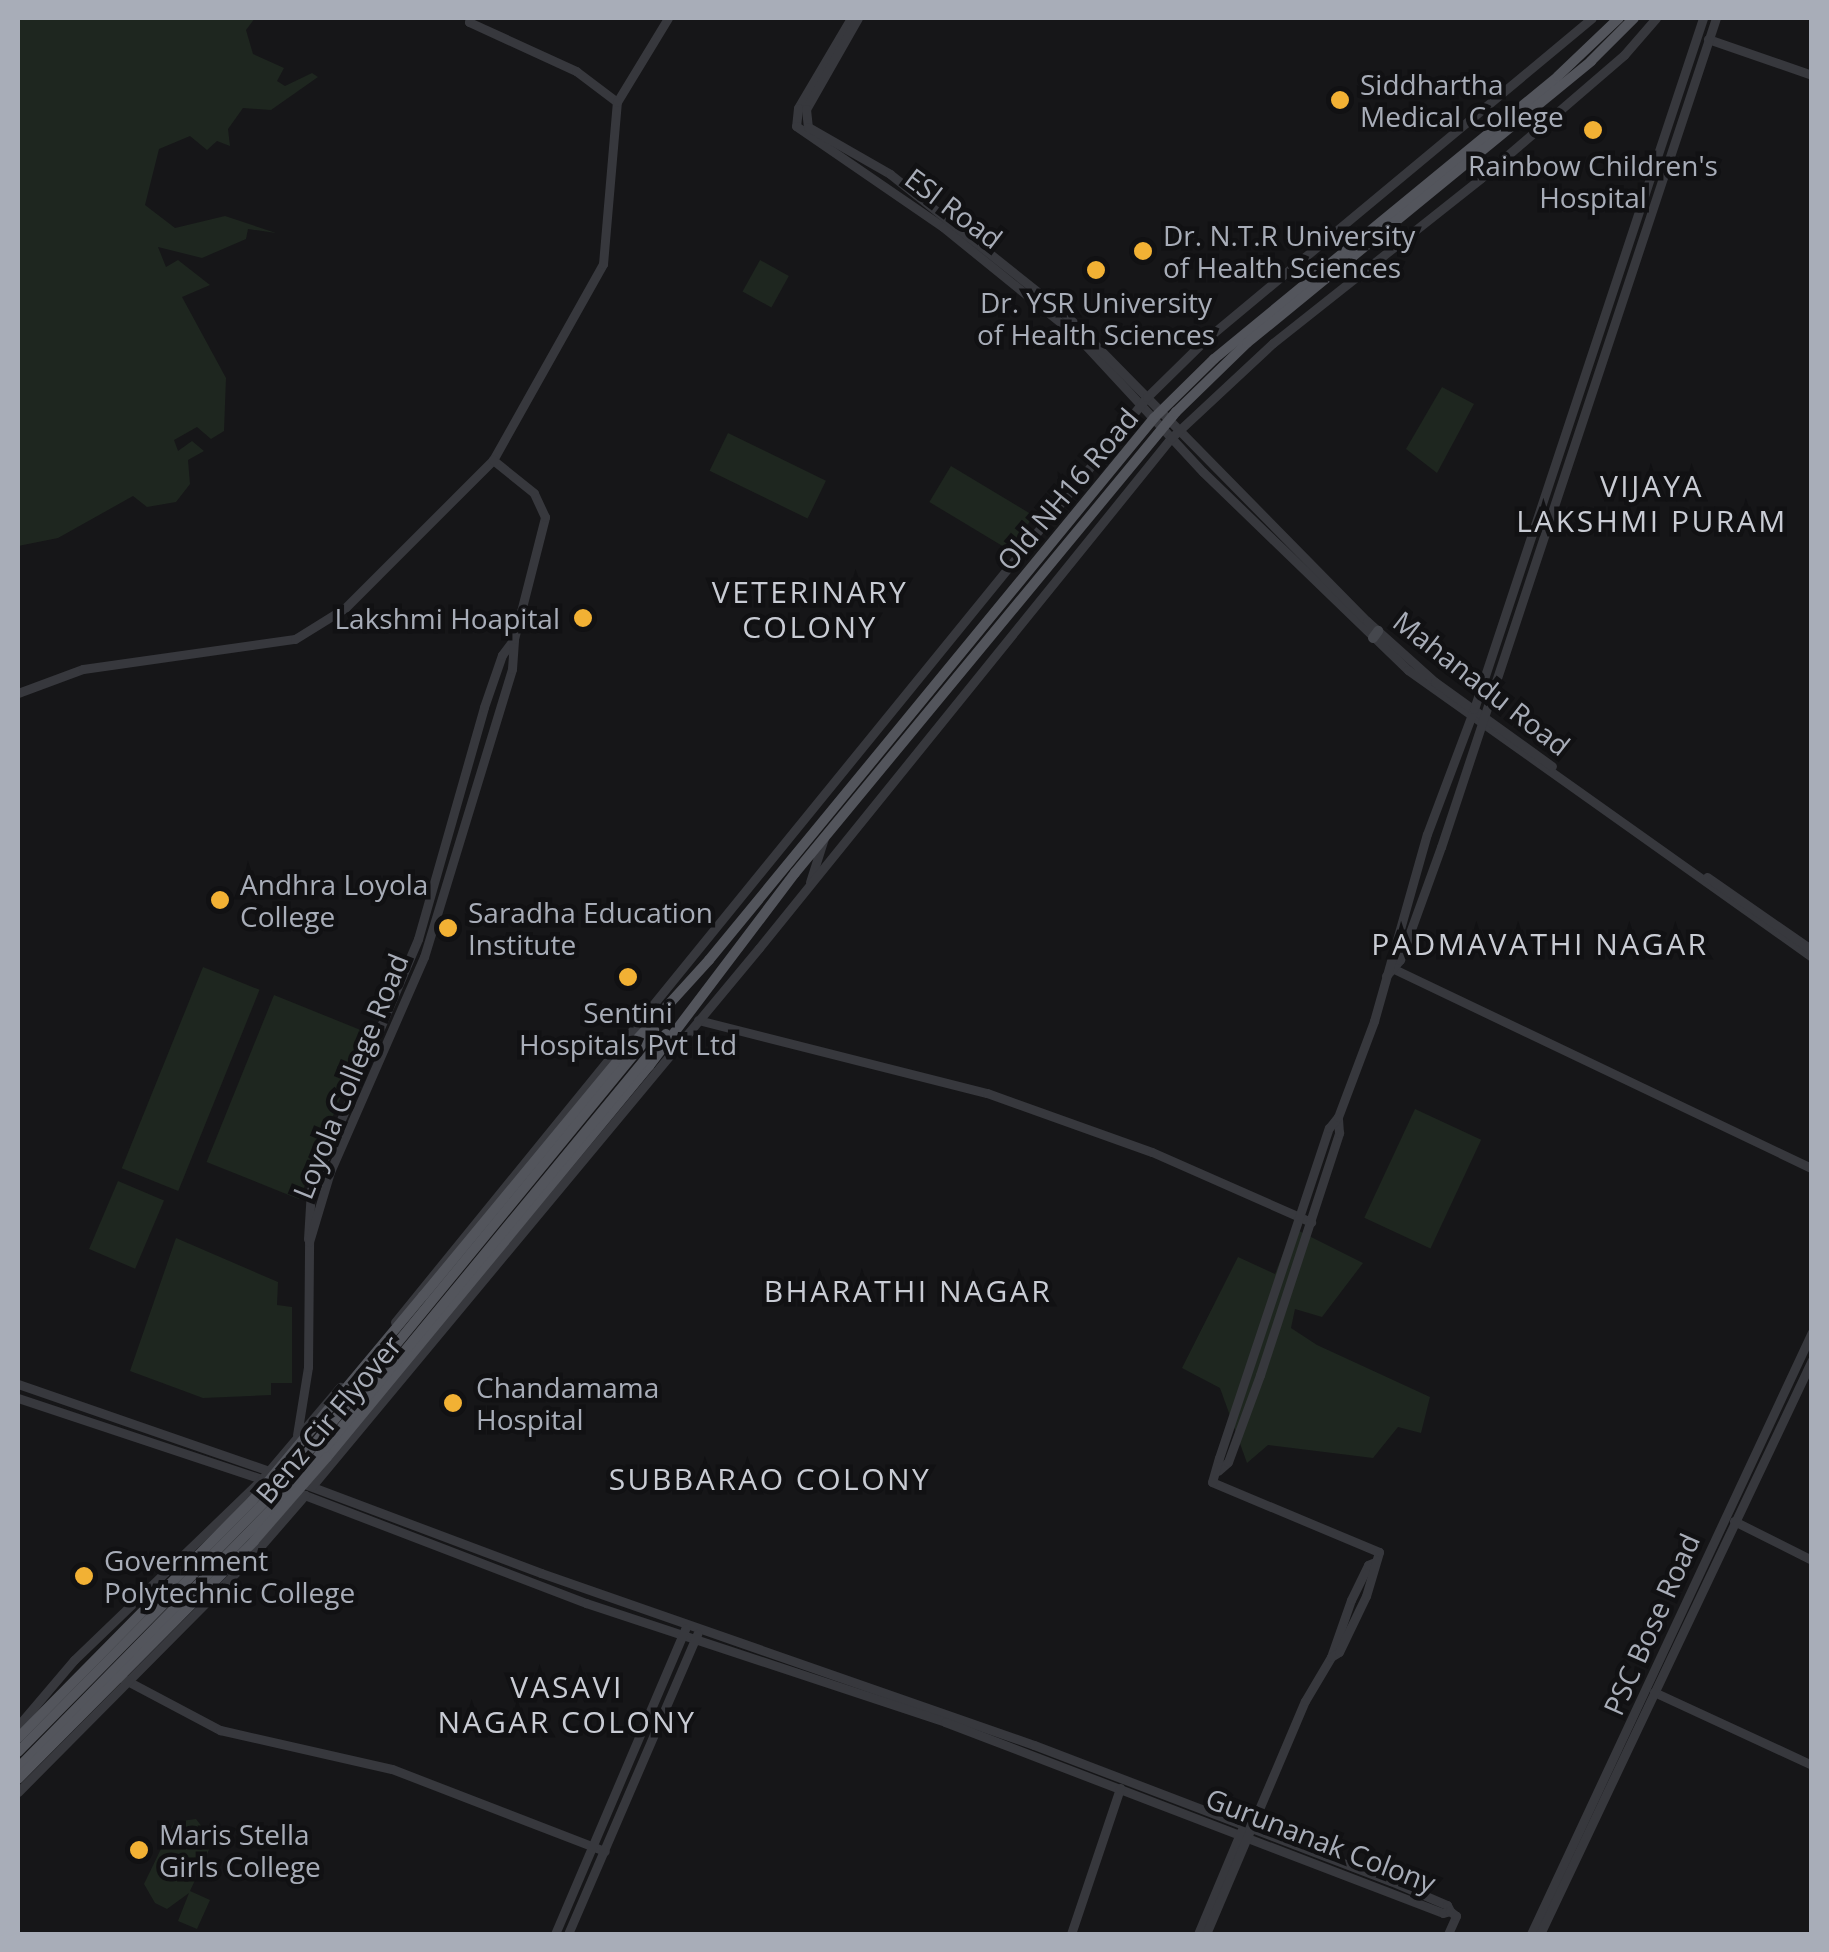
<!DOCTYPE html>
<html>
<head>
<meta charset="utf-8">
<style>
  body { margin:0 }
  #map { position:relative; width:1829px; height:1952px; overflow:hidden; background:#161618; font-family:"Open Sans",sans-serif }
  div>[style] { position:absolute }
  .green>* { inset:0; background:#1e261f; transform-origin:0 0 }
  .tertiary>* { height:9px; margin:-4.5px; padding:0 4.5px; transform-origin:4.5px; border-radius:4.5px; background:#37383d }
  .secondary>* { height:10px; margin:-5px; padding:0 5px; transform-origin:5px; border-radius:5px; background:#45474d }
  .primary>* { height:10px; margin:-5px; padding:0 5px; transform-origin:5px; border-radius:5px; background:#53555c }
  .primary-bridge>* { height:10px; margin:-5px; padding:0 5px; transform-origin:5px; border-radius:5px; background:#53555c }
  .dots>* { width:28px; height:28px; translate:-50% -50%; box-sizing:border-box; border:5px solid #111113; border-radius:50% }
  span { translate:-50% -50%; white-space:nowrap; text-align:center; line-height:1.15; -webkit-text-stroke:9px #111113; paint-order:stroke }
  .poi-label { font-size:28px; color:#a8adb8 }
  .left { translate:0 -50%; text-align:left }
  .right { translate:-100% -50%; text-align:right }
  .street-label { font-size:28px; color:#a8adb8 }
  .neighbourhood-label { font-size:30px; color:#c9ccd4; letter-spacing:2.5px }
  .frame { position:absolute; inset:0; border:20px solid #a8adb8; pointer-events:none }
</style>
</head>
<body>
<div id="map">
  <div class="green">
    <i style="clip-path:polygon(18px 18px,255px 18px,246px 30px,253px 54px,284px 68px,277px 81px,285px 86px,312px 73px,318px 77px,271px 110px,243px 108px,228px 129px,230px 146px,217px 141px,207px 150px,190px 136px,159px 149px,145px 205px,175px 228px,225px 216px,276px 233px,248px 229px,246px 239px,202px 258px,158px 247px,166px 267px,178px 260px,210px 285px,182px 297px,226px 378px,224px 431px,211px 439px,197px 427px,174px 440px,178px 451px,192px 441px,204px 451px,188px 460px,190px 484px,176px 502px,147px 507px,133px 496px,58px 538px,18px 546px)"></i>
    <i style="left:760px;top:260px;width:33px;height:36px;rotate:29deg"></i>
    <i style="clip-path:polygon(1442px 387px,1474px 404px,1437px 473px,1406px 449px)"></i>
    <i style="left:728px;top:433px;width:109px;height:42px;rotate:26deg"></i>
    <i style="left:951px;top:466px;width:96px;height:42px;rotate:31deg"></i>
    <i style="left:203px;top:967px;width:61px;height:217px;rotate:22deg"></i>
    <i style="left:274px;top:995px;width:100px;height:180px;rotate:22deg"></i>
    <i style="left:1415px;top:1109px;width:73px;height:120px;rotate:25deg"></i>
    <i style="left:118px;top:1181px;width:50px;height:74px;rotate:23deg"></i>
    <i style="clip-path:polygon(1293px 1228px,1363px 1263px,1322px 1317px,1295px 1309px,1291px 1328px,1317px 1345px,1430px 1397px,1421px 1433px,1398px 1427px,1373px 1458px,1268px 1445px,1247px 1463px,1220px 1388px,1182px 1368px,1238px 1257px,1275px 1274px)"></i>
    <i style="clip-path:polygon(176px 1238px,278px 1282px,277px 1305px,292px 1307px,292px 1383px,271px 1383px,271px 1395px,203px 1398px,130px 1371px)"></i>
    <i style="clip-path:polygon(196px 1819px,213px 1841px,190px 1891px,210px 1900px,197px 1929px,178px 1921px,189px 1893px,167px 1909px,155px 1903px,144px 1884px,174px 1822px)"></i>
  </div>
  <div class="tertiary">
    <i style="left:470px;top:18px;width:4px;rotate:104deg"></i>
    <i style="left:469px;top:22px;width:118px;rotate:24.6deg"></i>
    <i style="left:576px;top:71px;width:51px;rotate:37.1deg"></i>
    <i style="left:851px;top:18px;width:104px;rotate:120.5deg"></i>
    <i style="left:798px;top:108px;width:18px;rotate:96deg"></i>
    <i style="left:796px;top:126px;width:178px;rotate:34.5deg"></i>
    <i style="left:943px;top:227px;width:173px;rotate:39.1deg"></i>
    <i style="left:1077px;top:336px;width:185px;rotate:47.2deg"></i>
    <i style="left:1203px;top:472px;width:285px;rotate:44deg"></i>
    <i style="left:1408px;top:670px;width:496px;rotate:35.4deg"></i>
    <i style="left:858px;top:18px;width:105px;rotate:119.7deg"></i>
    <i style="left:806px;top:109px;width:18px;rotate:84deg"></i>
    <i style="left:808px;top:127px;width:95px;rotate:29.8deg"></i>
    <i style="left:890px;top:174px;width:223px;rotate:38.6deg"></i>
    <i style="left:1064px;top:313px;width:432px;rotate:45.5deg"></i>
    <i style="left:1367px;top:621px;width:91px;rotate:41.9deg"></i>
    <i style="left:1435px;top:682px;width:144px;rotate:35.7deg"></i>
    <i style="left:1708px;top:39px;width:110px;rotate:19.1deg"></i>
    <i style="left:18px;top:693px;width:69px;rotate:-20.3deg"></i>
    <i style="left:83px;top:669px;width:214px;rotate:-8.1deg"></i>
    <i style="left:295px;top:639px;width:59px;rotate:-31.8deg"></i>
    <i style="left:345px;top:608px;width:209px;rotate:-45deg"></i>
    <i style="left:493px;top:460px;width:225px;rotate:-60.7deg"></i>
    <i style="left:603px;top:264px;width:163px;rotate:-85.1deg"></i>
    <i style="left:617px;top:102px;width:98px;rotate:-58.7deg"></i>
    <i style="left:1707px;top:877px;width:128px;rotate:34.8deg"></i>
    <i style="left:810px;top:882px;width:46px;rotate:-72.3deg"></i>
    <i style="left:1394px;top:969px;width:463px;rotate:25.5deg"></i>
    <i style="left:1386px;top:976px;width:21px;rotate:-49deg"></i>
    <i style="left:1400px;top:960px;width:120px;rotate:-70.1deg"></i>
    <i style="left:1441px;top:847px;width:873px;rotate:-71.65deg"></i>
    <i style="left:698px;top:1020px;width:298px;rotate:14.2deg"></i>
    <i style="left:987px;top:1093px;width:175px;rotate:19.7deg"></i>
    <i style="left:1152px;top:1152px;width:174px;rotate:23.8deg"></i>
    <i style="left:308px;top:1239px;width:49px;rotate:-86.5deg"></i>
    <i style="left:311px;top:1190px;width:273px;rotate:-66.9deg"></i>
    <i style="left:418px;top:939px;width:241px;rotate:-74.1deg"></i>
    <i style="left:484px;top:707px;width:55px;rotate:-70.9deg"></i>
    <i style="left:502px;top:655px;width:20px;rotate:-53deg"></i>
    <i style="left:395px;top:1322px;width:1192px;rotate:-50.89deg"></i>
    <i style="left:1147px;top:397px;width:81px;rotate:-44.5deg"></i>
    <i style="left:1205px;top:340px;width:503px;rotate:-39.76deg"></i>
    <i style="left:18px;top:1384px;width:290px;rotate:19.1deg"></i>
    <i style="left:18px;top:1398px;width:260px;rotate:18.4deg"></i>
    <i style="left:297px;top:1435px;width:69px;rotate:-80.8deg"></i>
    <i style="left:308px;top:1367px;width:125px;rotate:-89.5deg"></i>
    <i style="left:309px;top:1242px;width:73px;rotate:-73.3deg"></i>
    <i style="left:330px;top:1172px;width:235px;rotate:-66.4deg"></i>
    <i style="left:424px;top:957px;width:301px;rotate:-73deg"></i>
    <i style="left:512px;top:669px;width:30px;rotate:-86deg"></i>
    <i style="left:514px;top:639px;width:126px;rotate:-75.7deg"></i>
    <i style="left:545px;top:517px;width:26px;rotate:-115deg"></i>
    <i style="left:534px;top:493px;width:53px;rotate:-141.2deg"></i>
    <i style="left:1218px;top:1471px;width:13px;rotate:-42deg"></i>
    <i style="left:1228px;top:1462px;width:93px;rotate:-69.8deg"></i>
    <i style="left:1260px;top:1375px;width:255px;rotate:-71.9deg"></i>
    <i style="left:1339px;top:1133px;width:16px;rotate:-94deg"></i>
    <i style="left:307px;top:1485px;width:250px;rotate:20.6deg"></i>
    <i style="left:541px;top:1573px;width:522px;rotate:19.23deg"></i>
    <i style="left:1034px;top:1745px;width:382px;rotate:20.9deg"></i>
    <i style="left:1391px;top:1881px;width:61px;rotate:23.2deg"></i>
    <i style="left:1447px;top:1905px;width:7px;rotate:63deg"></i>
    <i style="left:312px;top:1486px;width:699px;rotate:-50.28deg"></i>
    <i style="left:759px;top:948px;width:656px;rotate:-51.07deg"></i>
    <i style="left:1171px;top:438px;width:139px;rotate:-43deg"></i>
    <i style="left:1273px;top:343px;width:265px;rotate:-38.4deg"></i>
    <i style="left:1481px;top:178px;width:189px;rotate:-40.7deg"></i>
    <i style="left:1624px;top:55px;width:49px;rotate:-49.1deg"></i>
    <i style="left:294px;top:1491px;width:313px;rotate:21deg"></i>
    <i style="left:586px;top:1603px;width:378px;rotate:18.3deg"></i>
    <i style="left:945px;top:1722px;width:533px;rotate:20.98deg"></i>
    <i style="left:1443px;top:1913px;width:7px;rotate:-16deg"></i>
    <i style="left:1734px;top:1521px;width:87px;rotate:26.6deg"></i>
    <i style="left:1331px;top:1657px;width:60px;rotate:-70.7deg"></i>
    <i style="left:1351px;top:1600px;width:39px;rotate:-64deg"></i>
    <i style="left:1368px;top:1565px;width:8px;rotate:-23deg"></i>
    <i style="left:116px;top:1675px;width:118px;rotate:27.9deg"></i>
    <i style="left:220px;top:1730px;width:176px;rotate:12.8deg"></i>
    <i style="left:392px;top:1769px;width:228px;rotate:21.1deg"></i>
    <i style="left:1654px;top:1692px;width:174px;rotate:24.8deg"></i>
    <i style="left:18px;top:1726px;width:87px;rotate:-49.7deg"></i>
    <i style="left:74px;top:1660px;width:261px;rotate:-43.9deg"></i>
    <i style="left:262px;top:1479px;width:121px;rotate:-49.7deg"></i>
    <i style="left:18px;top:1792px;width:332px;rotate:-45.2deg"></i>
    <i style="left:252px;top:1556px;width:81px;rotate:-49deg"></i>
    <i style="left:555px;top:1934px;width:332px;rotate:-66.9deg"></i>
    <i style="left:568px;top:1934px;width:327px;rotate:-66.7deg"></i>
    <i style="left:1071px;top:1934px;width:154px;rotate:-71.4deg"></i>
    <i style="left:1198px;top:1934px;width:112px;rotate:-67.3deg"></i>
    <i style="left:1206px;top:1934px;width:253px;rotate:-67deg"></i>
    <i style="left:1305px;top:1701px;width:51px;rotate:-59.4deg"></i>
    <i style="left:1331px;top:1657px;width:9px;rotate:-32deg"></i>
    <i style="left:1339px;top:1652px;width:62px;rotate:-64.3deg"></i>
    <i style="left:1366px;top:1596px;width:46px;rotate:-73.5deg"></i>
    <i style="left:1379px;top:1552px;width:181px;rotate:-157.3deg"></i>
    <i style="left:1212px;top:1482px;width:25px;rotate:-74deg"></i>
    <i style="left:1219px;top:1458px;width:348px;rotate:-71.6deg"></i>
    <i style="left:1329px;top:1128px;width:14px;rotate:-51deg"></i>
    <i style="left:1338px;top:1117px;width:103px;rotate:-69.4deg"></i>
    <i style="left:1374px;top:1021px;width:194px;rotate:-74.2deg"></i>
    <i style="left:1427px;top:834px;width:134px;rotate:-69.4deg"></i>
    <i style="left:1474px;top:709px;width:728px;rotate:-71.66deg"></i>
    <i style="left:1448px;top:1934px;width:20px;rotate:-66deg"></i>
    <i style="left:1456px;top:1916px;width:8px;rotate:-140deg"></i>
    <i style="left:1531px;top:1934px;width:664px;rotate:-64.98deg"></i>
    <i style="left:1540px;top:1934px;width:635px;rotate:-64.65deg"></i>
  </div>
  <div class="secondary">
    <i style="left:1373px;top:638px;width:9px;rotate:-54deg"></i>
  </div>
  <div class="primary">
    <i style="left:423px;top:1296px;width:308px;rotate:-50.4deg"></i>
    <i style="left:619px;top:1059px;width:134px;rotate:-47.7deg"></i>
    <i style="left:709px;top:960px;width:701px;rotate:-50.61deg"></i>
    <i style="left:1154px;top:418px;width:84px;rotate:-44.5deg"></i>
    <i style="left:1214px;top:359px;width:445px;rotate:-39.4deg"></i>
    <i style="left:1558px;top:76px;width:84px;rotate:-43.6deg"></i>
    <i style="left:327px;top:1457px;width:507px;rotate:-50.53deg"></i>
    <i style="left:649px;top:1066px;width:242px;rotate:-52.9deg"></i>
    <i style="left:795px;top:873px;width:598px;rotate:-50.43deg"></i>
    <i style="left:1176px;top:412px;width:99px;rotate:-44.2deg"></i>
    <i style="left:1247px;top:343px;width:445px;rotate:-39.3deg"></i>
    <i style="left:1591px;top:61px;width:61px;rotate:-45deg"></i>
    <i style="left:18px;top:1752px;width:373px;rotate:-45.4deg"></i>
    <i style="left:280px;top:1486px;width:590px;rotate:-50.64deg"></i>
    <i style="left:18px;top:1768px;width:389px;rotate:-45.6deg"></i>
    <i style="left:290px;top:1490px;width:591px;rotate:-50.49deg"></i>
  </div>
  <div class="primary-bridge">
    <i style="left:18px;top:1738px;width:333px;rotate:-45.4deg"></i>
    <i style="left:252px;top:1501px;width:267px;rotate:-50.2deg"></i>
    <i style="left:18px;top:1779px;width:335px;rotate:-45.2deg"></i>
    <i style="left:254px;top:1541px;width:111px;rotate:-49deg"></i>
  </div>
  <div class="dots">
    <i style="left:1340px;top:100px;background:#f2b134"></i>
    <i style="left:1593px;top:130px;background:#f2b134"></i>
    <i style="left:1143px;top:251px;background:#f2b134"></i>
    <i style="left:1096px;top:270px;background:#f2b134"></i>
    <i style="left:583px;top:618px;background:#f2b134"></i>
    <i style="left:220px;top:900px;background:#f2b134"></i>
    <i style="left:448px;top:928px;background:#f2b134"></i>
    <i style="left:628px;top:977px;background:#f2b134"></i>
    <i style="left:453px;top:1403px;background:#f2b134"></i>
    <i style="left:84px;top:1576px;background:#f2b134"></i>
    <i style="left:139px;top:1850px;background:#f2b134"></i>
  </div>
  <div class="poi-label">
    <span class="left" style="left:1360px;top:100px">Siddhartha<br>Medical College</span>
    <span style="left:1593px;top:181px">Rainbow Children's<br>Hospital</span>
    <span class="left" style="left:1163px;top:251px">Dr. N.T.R University<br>of Health Sciences</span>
    <span style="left:1096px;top:318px">Dr. YSR University<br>of Health Sciences</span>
    <span class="right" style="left:560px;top:618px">Lakshmi Hoapital</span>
    <span class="left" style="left:240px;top:900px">Andhra Loyola<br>College</span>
    <span class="left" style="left:468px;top:928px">Saradha Education<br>Institute</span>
    <span style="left:628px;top:1028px">Sentini<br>Hospitals Pvt Ltd</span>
    <span class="left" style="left:476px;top:1403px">Chandamama<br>Hospital</span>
    <span class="left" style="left:104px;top:1576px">Government<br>Polytechnic College</span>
    <span class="left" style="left:159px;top:1850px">Maris Stella<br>Girls College</span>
  </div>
  <div class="street-label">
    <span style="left:954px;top:208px;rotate:37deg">ESI Road</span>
    <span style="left:1067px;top:489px;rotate:-50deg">Old NH16 Road</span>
    <span style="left:1482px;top:683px;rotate:38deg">Mahanadu Road</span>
    <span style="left:350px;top:1076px;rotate:-68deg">Loyola College Road</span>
    <span style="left:328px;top:1419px;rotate:-50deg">Benz Cir Flyover</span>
    <span style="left:1651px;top:1624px;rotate:-66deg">PSC Bose Road</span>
    <span style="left:1321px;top:1840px;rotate:21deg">Gurunanak Colony</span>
  </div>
  <div class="neighbourhood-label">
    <span style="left:1652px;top:503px">VIJAYA<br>LAKSHMI PURAM</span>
    <span style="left:810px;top:609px">VETERINARY<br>COLONY</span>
    <span style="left:1540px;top:944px">PADMAVATHI NAGAR</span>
    <span style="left:908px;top:1291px">BHARATHI NAGAR</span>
    <span style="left:770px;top:1479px">SUBBARAO COLONY</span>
    <span style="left:567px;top:1704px">VASAVI<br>NAGAR COLONY</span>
  </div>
  <div class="frame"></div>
</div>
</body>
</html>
